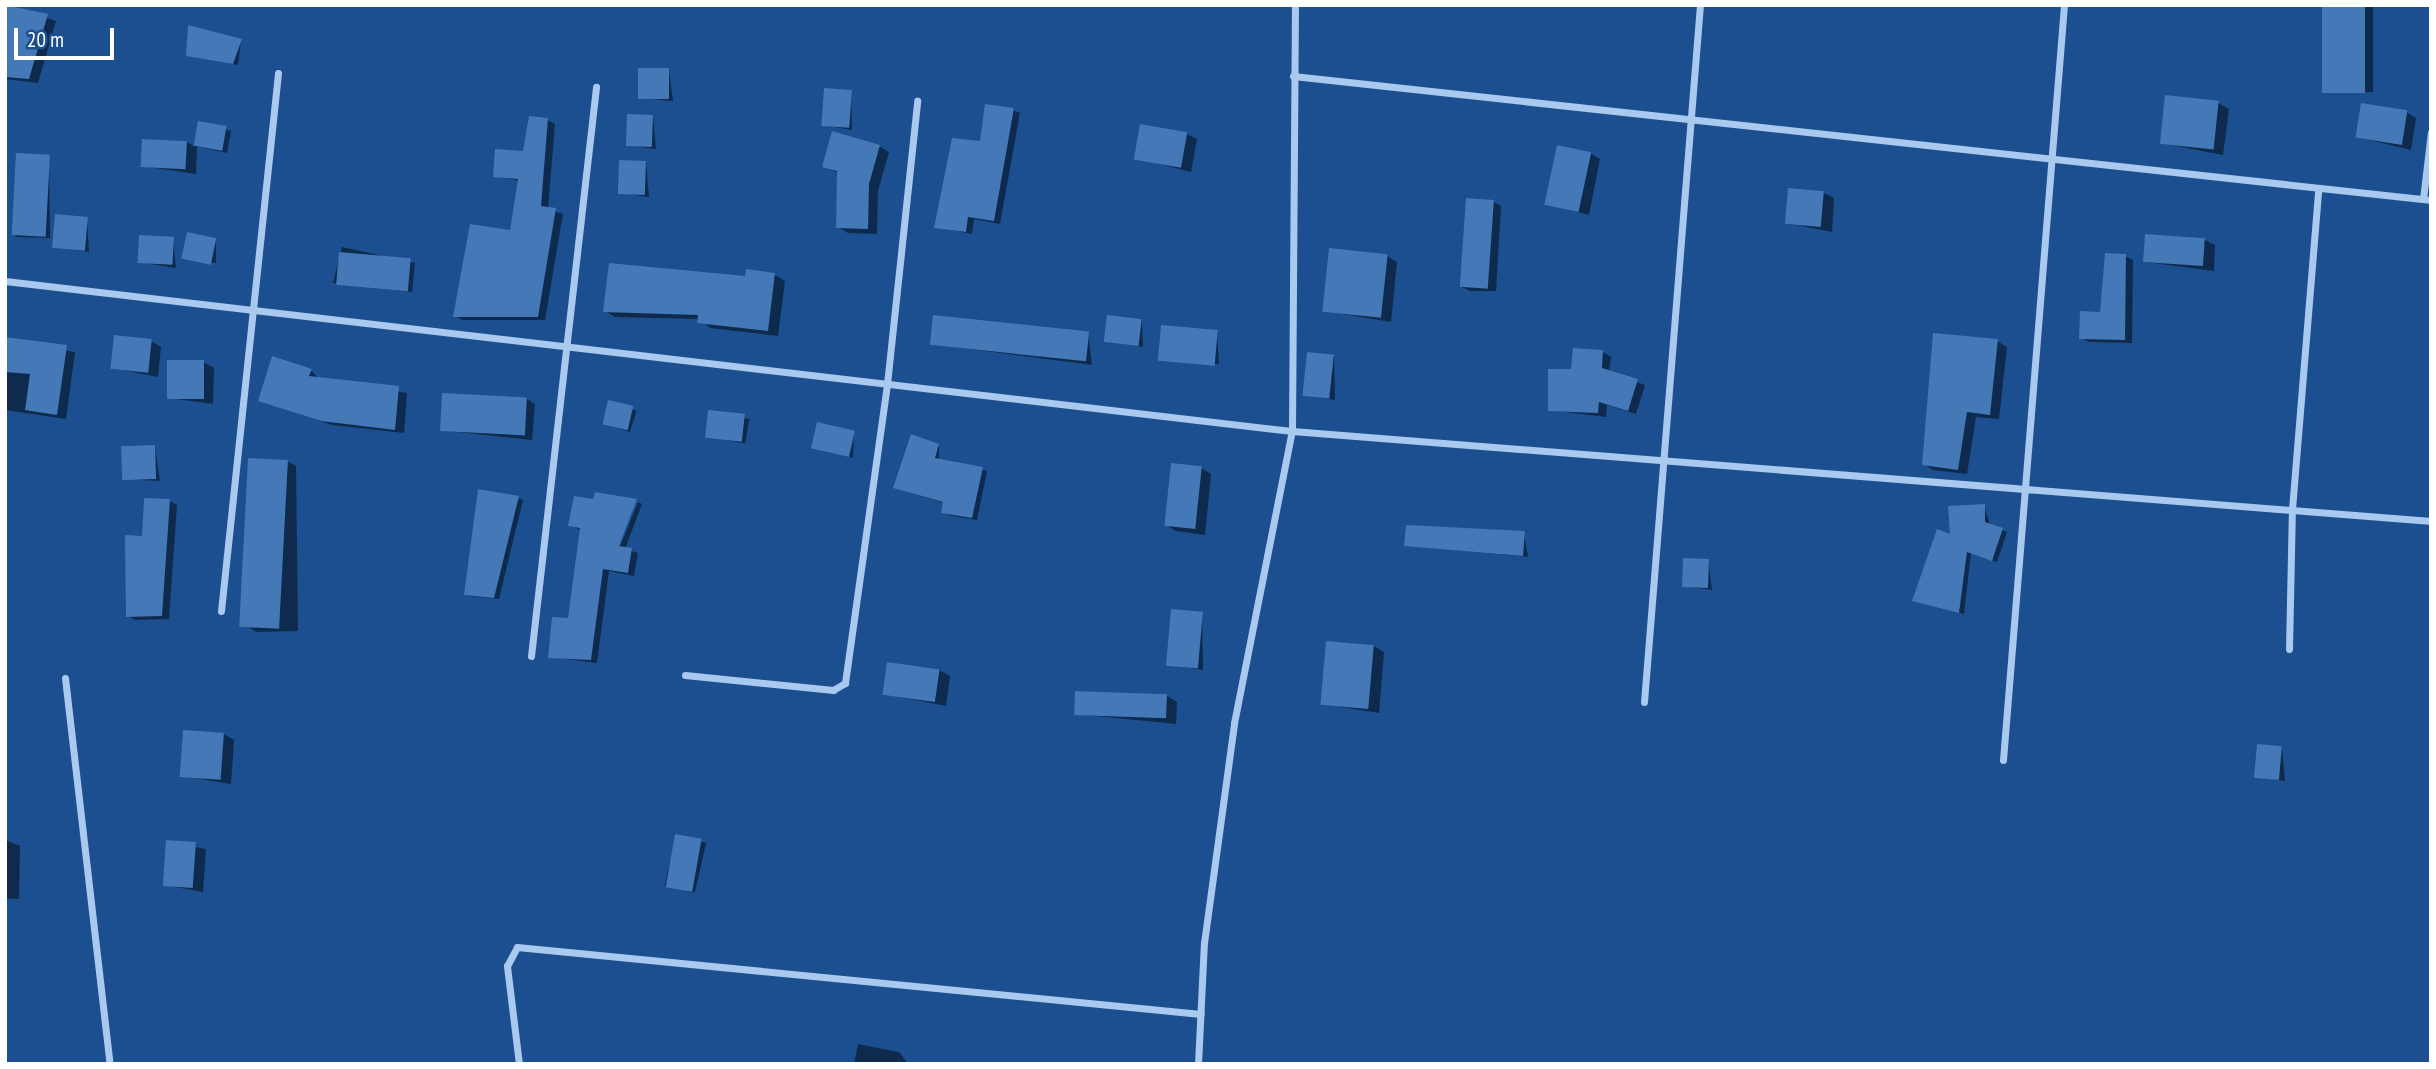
<!DOCTYPE html>
<html>
<head>
<meta charset="utf-8">
<style>
  body { margin:0 }
  #map { position:relative; width:2436px; height:1069px; overflow:hidden; background:#1b4f8f; font-family:"PT Sans Narrow",sans-serif }
  div>[style] { position:absolute }
  .shadow>* { inset:0; background:#0007; transform-origin:0 0 }
  .building>* { inset:0; background:#4478b7; transform-origin:0 0 }
  .street>* { height:7px; margin:-3.5px; padding:0 3.5px; transform-origin:3.5px; border-radius:3.5px; background:#a9c9ee }
  span { translate:-50% -50%; white-space:nowrap; text-align:center; line-height:1.15; -webkit-text-stroke:5px #1b4f8f; paint-order:stroke }
  .frame { position:absolute; inset:0; border:7px solid #fff; pointer-events:none }
  .scale { position:absolute; left:14px; top:28px; width:100px; height:32px; box-sizing:border-box; border:4px solid #fff; border-top:0; padding-left:9px; font-size:21px; line-height:24px; white-space:nowrap; color:#fff; -webkit-text-stroke:5px #1b4f8f; paint-order:stroke }
</style>
</head>
<body>
<div id="map">
  <div class="shadow">
    <i style="clip-path:polygon(5px 5px,56px 21px,38px 83px,5px 79px)"></i>
    <i style="left:2324px;top:5px;width:49px;height:87px"></i>
    <i style="clip-path:polygon(241px 40px,238px 65px,187px 55px)"></i>
    <i style="clip-path:polygon(669px 70px,673px 101px,640px 98px)"></i>
    <i style="clip-path:polygon(851px 92px,852px 130px,822px 125px)"></i>
    <i style="clip-path:polygon(2218px 103px,2229px 109px,2223px 155px,2161px 143px)"></i>
    <i style="clip-path:polygon(1013px 110px,1020px 113px,1000px 224px,974px 219px,972px 234px,936px 227px,981px 143px)"></i>
    <i style="clip-path:polygon(2406px 112px,2416px 118px,2411px 150px,2357px 137px)"></i>
    <i style="clip-path:polygon(653px 117px,656px 149px,627px 145px)"></i>
    <i style="clip-path:polygon(547px 120px,555px 124px,548px 209px,563px 214px,545px 320px,462px 320px,455px 316px,511px 232px,520px 181px,495px 176px,524px 153px)"></i>
    <i style="clip-path:polygon(200px 123px,231px 131px,227px 153px,197px 146px,196px 174px,142px 166px,187px 142px,195px 147px)"></i>
    <i style="clip-path:polygon(1187px 134px,1197px 139px,1191px 172px,1136px 158px)"></i>
    <i style="clip-path:polygon(879px 146px,889px 152px,878px 191px,877px 234px,848px 233px,838px 227px,838px 173px,824px 166px)"></i>
    <i style="clip-path:polygon(1590px 153px,1600px 159px,1589px 215px,1548px 204px)"></i>
    <i style="clip-path:polygon(49px 156px,50px 238px,17px 237px,13px 234px)"></i>
    <i style="clip-path:polygon(646px 162px,649px 197px,620px 193px)"></i>
    <i style="clip-path:polygon(1824px 193px,1834px 198px,1832px 232px,1787px 223px)"></i>
    <i style="clip-path:polygon(1494px 202px,1501px 206px,1496px 291px,1470px 291px,1462px 287px)"></i>
    <i style="clip-path:polygon(87px 218px,89px 252px,54px 247px)"></i>
    <i style="clip-path:polygon(5px 220px,7px 220px,5px 266px)"></i>
    <i style="clip-path:polygon(173px 239px,176px 268px,138px 262px)"></i>
    <i style="clip-path:polygon(216px 239px,216px 263px,186px 257px)"></i>
    <i style="clip-path:polygon(2205px 240px,2215px 245px,2214px 271px,2145px 262px)"></i>
    <i style="clip-path:polygon(342px 247px,415px 263px,412px 292px,333px 283px)"></i>
    <i style="clip-path:polygon(1387px 256px,1397px 262px,1391px 322px,1324px 311px)"></i>
    <i style="clip-path:polygon(2125px 256px,2133px 260px,2132px 343px,2089px 342px,2081px 338px,2102px 313px)"></i>
    <i style="clip-path:polygon(775px 275px,785px 281px,778px 336px,710px 328px,700px 319px,615px 317px,605px 311px)"></i>
    <i style="clip-path:polygon(1142px 320px,1143px 347px,1106px 341px)"></i>
    <i style="clip-path:polygon(1217px 332px,1219px 364px,1161px 360px)"></i>
    <i style="clip-path:polygon(1088px 333px,1092px 365px,931px 344px)"></i>
    <i style="clip-path:polygon(5px 339px,75px 352px,66px 419px,5px 410px)"></i>
    <i style="clip-path:polygon(151px 341px,161px 347px,158px 377px,113px 368px)"></i>
    <i style="clip-path:polygon(1997px 341px,2007px 347px,1999px 419px,1976px 417px,1967px 474px,1933px 470px,1924px 464px)"></i>
    <i style="clip-path:polygon(1603px 352px,1611px 357px,1609px 372px,1645px 385px,1636px 414px,1607px 405px,1606px 417px,1549px 410px,1573px 370px)"></i>
    <i style="clip-path:polygon(1334px 356px,1335px 400px,1305px 395px)"></i>
    <i style="clip-path:polygon(203px 362px,214px 368px,213px 404px,169px 398px)"></i>
    <i style="clip-path:polygon(311px 370px,319px 379px,407px 393px,404px 433px,332px 425px,261px 401px)"></i>
    <i style="clip-path:polygon(527px 399px,535px 404px,532px 440px,439px 430px)"></i>
    <i style="left:609px;top:402px;width:29px;height:22px;rotate:18deg"></i>
    <i style="left:710px;top:412px;width:40px;height:25px;rotate:10deg"></i>
    <i style="clip-path:polygon(854px 432px,853px 458px,817px 449px)"></i>
    <i style="clip-path:polygon(939px 445px,939px 460px,987px 471px,977px 520px,948px 515px,944px 503px,900px 490px)"></i>
    <i style="clip-path:polygon(155px 447px,160px 481px,123px 479px)"></i>
    <i style="clip-path:polygon(287px 461px,296px 466px,298px 631px,256px 632px,247px 626px)"></i>
    <i style="clip-path:polygon(1201px 468px,1211px 474px,1205px 535px,1176px 531px,1166px 525px)"></i>
    <i style="clip-path:polygon(519px 498px,523px 500px,499px 599px,470px 596px,465px 594px)"></i>
    <i style="clip-path:polygon(575px 498px,617px 554px,638px 502px,642px 504px,625px 549px,638px 553px,634px 576px,609px 571px,597px 663px,550px 657px,570px 620px,581px 530px,570px 525px)"></i>
    <i style="clip-path:polygon(170px 501px,177px 505px,169px 619px,135px 620px,128px 616px,144px 538px)"></i>
    <i style="clip-path:polygon(1984px 506px,1990px 525px,2007px 532px,1997px 562px,1971px 553px,1964px 614px,1914px 600px,1952px 536px)"></i>
    <i style="clip-path:polygon(1524px 533px,1528px 557px,1406px 545px)"></i>
    <i style="clip-path:polygon(1708px 560px,1712px 590px,1683px 586px)"></i>
    <i style="clip-path:polygon(1202px 614px,1203px 670px,1169px 665px)"></i>
    <i style="clip-path:polygon(1374px 646px,1384px 652px,1379px 713px,1323px 704px)"></i>
    <i style="clip-path:polygon(939px 670px,950px 676px,946px 706px,885px 694px)"></i>
    <i style="clip-path:polygon(1167px 696px,1177px 702px,1176px 724px,1076px 714px)"></i>
    <i style="clip-path:polygon(224px 734px,234px 740px,231px 784px,182px 776px)"></i>
    <i style="clip-path:polygon(2282px 747px,2285px 781px,2256px 777px)"></i>
    <i style="left:676px;top:836px;width:31px;height:51px;rotate:13deg"></i>
    <i style="clip-path:polygon(5px 840px,20px 846px,19px 899px,5px 898px)"></i>
    <i style="clip-path:polygon(167px 842px,206px 849px,203px 892px,164px 885px)"></i>
    <i style="clip-path:polygon(858px 1044px,899px 1052px,908px 1064px,854px 1064px)"></i>
  </div>
  <div class="building">
    <i style="clip-path:polygon(5px 5px,48px 14px,29px 79px,5px 77px)"></i>
    <i style="left:2322px;top:5px;width:43px;height:88px"></i>
    <i style="clip-path:polygon(188px 25px,242px 39px,233px 64px,186px 56px)"></i>
    <i style="left:638px;top:68px;width:31px;height:31px"></i>
    <i style="left:824px;top:88px;width:28px;height:38px;rotate:4deg"></i>
    <i style="left:2165px;top:95px;width:54px;height:49px;rotate:6deg"></i>
    <i style="left:2361px;top:103px;width:47px;height:35px;rotate:9deg"></i>
    <i style="clip-path:polygon(985px 104px,1014px 108px,994px 221px,968px 217px,966px 232px,934px 228px,952px 138px,980px 141px)"></i>
    <i style="left:627px;top:114px;width:26px;height:32px;rotate:2deg"></i>
    <i style="clip-path:polygon(529px 116px,548px 118px,541px 206px,556px 208px,538px 317px,453px 317px,470px 224px,510px 230px,518px 179px,493px 177px,495px 149px,523px 151px)"></i>
    <i style="left:198px;top:121px;width:29px;height:25px;rotate:10deg"></i>
    <i style="left:1140px;top:124px;width:48px;height:36px;rotate:10deg"></i>
    <i style="clip-path:polygon(832px 131px,880px 145px,869px 184px,868px 229px,836px 228px,837px 171px,822px 167px)"></i>
    <i style="left:142px;top:139px;width:45px;height:28px;rotate:3deg"></i>
    <i style="left:1557px;top:145px;width:35px;height:61px;rotate:12deg"></i>
    <i style="left:16px;top:153px;width:34px;height:82px;rotate:3deg"></i>
    <i style="left:619px;top:160px;width:27px;height:34px;rotate:2deg"></i>
    <i style="left:1788px;top:188px;width:36px;height:36px;rotate:5deg"></i>
    <i style="left:1466px;top:198px;width:28px;height:89px;rotate:4deg"></i>
    <i style="left:55px;top:214px;width:33px;height:34px;rotate:5deg"></i>
    <i style="left:187px;top:232px;width:30px;height:27px;rotate:12deg"></i>
    <i style="left:2145px;top:234px;width:60px;height:28px;rotate:4deg"></i>
    <i style="left:139px;top:235px;width:35px;height:28px;rotate:3deg"></i>
    <i style="left:1329px;top:248px;width:59px;height:64px;rotate:6deg"></i>
    <i style="left:339px;top:252px;width:72px;height:33px;rotate:5deg"></i>
    <i style="clip-path:polygon(2105px 253px,2126px 254px,2125px 340px,2079px 339px,2080px 311px,2100px 312px)"></i>
    <i style="clip-path:polygon(609px 263px,745px 276px,746px 269px,775px 273px,768px 331px,697px 323px,698px 315px,603px 312px)"></i>
    <i style="left:933px;top:315px;width:157px;height:30px;rotate:6deg"></i>
    <i style="left:1107px;top:315px;width:35px;height:27px;rotate:7deg"></i>
    <i style="left:1161px;top:325px;width:57px;height:36px;rotate:5deg"></i>
    <i style="clip-path:polygon(1933px 333px,1998px 339px,1990px 415px,1967px 412px,1958px 470px,1922px 465px)"></i>
    <i style="left:114px;top:335px;width:38px;height:34px;rotate:6deg"></i>
    <i style="clip-path:polygon(5px 337px,67px 345px,57px 415px,25px 410px,30px 374px,5px 372px)"></i>
    <i style="clip-path:polygon(1573px 348px,1603px 350px,1602px 368px,1638px 379px,1628px 411px,1599px 402px,1598px 413px,1548px 411px,1548px 369px,1571px 369px)"></i>
    <i style="left:1307px;top:352px;width:27px;height:44px;rotate:6deg"></i>
    <i style="clip-path:polygon(272px 356px,312px 369px,309px 376px,399px 386px,395px 430px,321px 421px,258px 401px)"></i>
    <i style="left:167px;top:360px;width:37px;height:39px"></i>
    <i style="left:442px;top:393px;width:85px;height:38px;rotate:3deg"></i>
    <i style="left:608px;top:400px;width:26px;height:25px;rotate:13deg"></i>
    <i style="left:708px;top:410px;width:37px;height:28px;rotate:6deg"></i>
    <i style="left:817px;top:422px;width:39px;height:27px;rotate:13deg"></i>
    <i style="clip-path:polygon(911px 434px,939px 444px,935px 458px,983px 467px,972px 518px,941px 513px,943px 502px,893px 488px)"></i>
    <i style="left:155px;top:445px;width:34px;height:34px;rotate:88deg"></i>
    <i style="left:248px;top:458px;width:40px;height:169px;rotate:3deg"></i>
    <i style="left:1171px;top:463px;width:31px;height:63px;rotate:6deg"></i>
    <i style="clip-path:polygon(478px 489px,519px 496px,494px 598px,464px 595px)"></i>
    <i style="clip-path:polygon(595px 492px,637px 499px,619px 546px,632px 548px,628px 573px,603px 569px,591px 660px,548px 658px,552px 617px,568px 618px,580px 528px,568px 526px,574px 496px,593px 499px)"></i>
    <i style="clip-path:polygon(144px 498px,170px 499px,162px 616px,126px 617px,125px 535px,142px 536px)"></i>
    <i style="clip-path:polygon(1985px 504px,1985px 522px,2003px 528px,1992px 561px,1967px 552px,1959px 613px,1912px 601px,1937px 529px,1950px 534px,1948px 506px)"></i>
    <i style="clip-path:polygon(1406px 525px,1525px 531px,1523px 556px,1404px 546px)"></i>
    <i style="left:1683px;top:558px;width:26px;height:29px;rotate:2deg"></i>
    <i style="left:1171px;top:609px;width:32px;height:57px;rotate:5deg"></i>
    <i style="left:1326px;top:641px;width:48px;height:64px;rotate:5deg"></i>
    <i style="left:887px;top:662px;width:53px;height:33px;rotate:8deg"></i>
    <i style="left:1075px;top:691px;width:92px;height:24px;rotate:2deg"></i>
    <i style="left:183px;top:730px;width:41px;height:47px;rotate:4deg"></i>
    <i style="left:2257px;top:744px;width:25px;height:34px;rotate:5deg"></i>
    <i style="left:675px;top:834px;width:27px;height:54px;rotate:10deg"></i>
    <i style="left:166px;top:840px;width:30px;height:46px;rotate:4deg"></i>
  </div>
  <div class="street">
    <i style="left:1293px;top:76px;width:1145px;rotate:6.22deg"></i>
    <i style="left:2423px;top:199px;width:67px;rotate:-83.2deg"></i>
    <i style="left:5px;top:281px;width:1296px;rotate:6.65deg"></i>
    <i style="left:1292px;top:431px;width:1143px;rotate:4.52deg"></i>
    <i style="left:221px;top:611px;width:541px;rotate:-83.95deg"></i>
    <i style="left:2289px;top:649px;width:140px;rotate:-88.8deg"></i>
    <i style="left:2292px;top:509px;width:319px;rotate:-85.3deg"></i>
    <i style="left:531px;top:656px;width:573px;rotate:-83.48deg"></i>
    <i style="left:685px;top:675px;width:149px;rotate:5.8deg"></i>
    <i style="left:833px;top:690px;width:14px;rotate:-30deg"></i>
    <i style="left:845px;top:683px;width:302px;rotate:-82deg"></i>
    <i style="left:887px;top:384px;width:285px;rotate:-83.9deg"></i>
    <i style="left:65px;top:678px;width:389px;rotate:83.4deg"></i>
    <i style="left:1644px;top:702px;width:699px;rotate:-85.41deg"></i>
    <i style="left:2003px;top:760px;width:757px;rotate:-85.38deg"></i>
    <i style="left:519px;top:1064px;width:99px;rotate:-97deg"></i>
    <i style="left:507px;top:966px;width:21px;rotate:-62deg"></i>
    <i style="left:517px;top:947px;width:687px;rotate:5.59deg"></i>
    <i style="left:1198px;top:1064px;width:121px;rotate:-87.2deg"></i>
    <i style="left:1204px;top:943px;width:222px;rotate:-82.2deg"></i>
    <i style="left:1234px;top:723px;width:298px;rotate:-78.8deg"></i>
    <i style="left:1292px;top:431px;width:426px;rotate:-89.6deg"></i>
  </div>
  <div class="frame"></div>
  <div class="scale">20 m</div>
</div>
</body>
</html>
